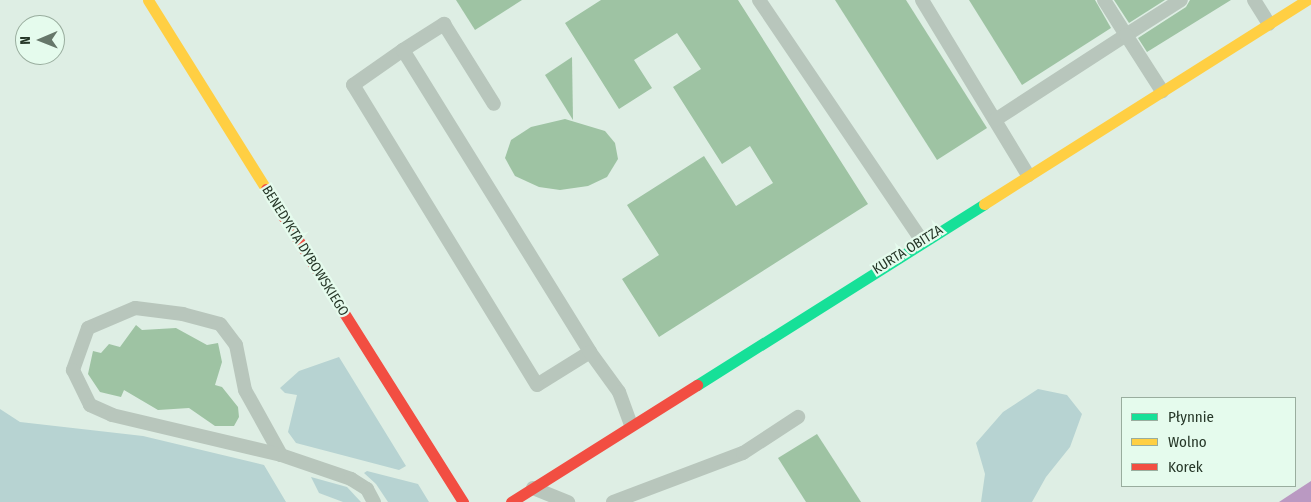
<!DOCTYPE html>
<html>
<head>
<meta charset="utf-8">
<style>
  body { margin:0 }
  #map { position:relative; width:1311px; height:502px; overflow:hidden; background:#deeee4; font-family:"Fira Sans Condensed",sans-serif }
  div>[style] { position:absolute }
  .green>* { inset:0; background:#b7d3d2 }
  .water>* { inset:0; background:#ba99c2 }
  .building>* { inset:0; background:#9ec3a3 }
  .lane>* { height:14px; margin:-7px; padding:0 7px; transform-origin:7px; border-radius:7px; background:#b8c6bc }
  .fast>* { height:11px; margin:-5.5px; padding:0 5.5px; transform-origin:5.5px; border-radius:5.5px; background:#16e098 }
  .slow>* { height:11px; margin:-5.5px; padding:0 5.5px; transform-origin:5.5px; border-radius:5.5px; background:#ffcf43 }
  .jam>* { height:11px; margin:-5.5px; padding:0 5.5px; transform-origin:5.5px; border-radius:5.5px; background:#f24e42 }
  span { translate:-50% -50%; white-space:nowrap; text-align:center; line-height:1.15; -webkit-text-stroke:4.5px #e5fbed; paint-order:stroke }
  .street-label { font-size:14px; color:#263728 }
  .legend { position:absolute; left:1121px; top:397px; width:175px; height:90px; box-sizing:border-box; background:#e5fbed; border:1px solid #99ad9e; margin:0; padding:6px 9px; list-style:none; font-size:15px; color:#263728 }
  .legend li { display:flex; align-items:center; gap:10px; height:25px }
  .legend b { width:25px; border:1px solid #99ad9e }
  .north { position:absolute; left:15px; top:15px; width:50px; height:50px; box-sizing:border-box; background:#e5fbed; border:1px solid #99ad9e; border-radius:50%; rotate:269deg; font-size:14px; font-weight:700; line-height:20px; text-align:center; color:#263728 }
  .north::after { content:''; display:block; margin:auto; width:18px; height:22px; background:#66776a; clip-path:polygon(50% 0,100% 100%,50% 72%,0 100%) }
</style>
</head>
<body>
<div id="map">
  <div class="green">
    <i style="clip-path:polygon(339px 357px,406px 466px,399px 470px,296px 443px,288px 432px,297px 395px,285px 393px,280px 388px,299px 371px)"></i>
    <i style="clip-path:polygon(1038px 389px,1067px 395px,1082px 414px,1070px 447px,1046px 477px,1032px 502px,981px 502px,985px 474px,976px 443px,1003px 412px)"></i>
    <i style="clip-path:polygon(0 409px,20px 422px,143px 436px,264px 465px,286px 502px,0 502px)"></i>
    <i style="clip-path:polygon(367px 471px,418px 484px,429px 502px,388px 502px,376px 484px,364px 473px)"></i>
    <i style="clip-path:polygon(311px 477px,347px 487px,361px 502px,343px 502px,319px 493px)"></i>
  </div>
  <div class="water">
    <i style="clip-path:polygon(1311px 481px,1311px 502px,1279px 502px,1285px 498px)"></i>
  </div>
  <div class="building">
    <i style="clip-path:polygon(456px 0,522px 0,475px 30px)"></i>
    <i style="clip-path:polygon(601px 0,738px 0,868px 204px,659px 337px,622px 279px,659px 255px,627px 205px,704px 156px,736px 206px,773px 183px,750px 146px,722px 164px,673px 87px,701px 69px,677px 33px,634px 60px,652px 88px,619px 109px,565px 23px)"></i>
    <i style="clip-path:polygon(835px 0,906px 0,987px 128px,937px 160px)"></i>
    <i style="clip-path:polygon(969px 0,1095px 0,1111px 28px,1022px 85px)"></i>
    <i style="clip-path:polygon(1114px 0,1165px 0,1129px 23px)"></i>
    <i style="clip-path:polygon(1190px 0,1231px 0,1147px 52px,1138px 38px,1186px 7px)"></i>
    <i style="clip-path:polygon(572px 57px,573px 120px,545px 75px)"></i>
    <i style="clip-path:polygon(565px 119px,605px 131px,615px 143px,618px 159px,607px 177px,588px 186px,560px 190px,539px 187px,515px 176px,505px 158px,511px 140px,531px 127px)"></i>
    <i style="clip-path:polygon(136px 325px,142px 330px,176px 328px,207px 345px,218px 343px,222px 362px,215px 385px,222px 387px,238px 407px,239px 417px,234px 426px,215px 426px,189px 408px,158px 410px,124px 390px,121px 397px,100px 392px,88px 374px,93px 351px,101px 353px,109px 344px,120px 347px)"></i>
    <i style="clip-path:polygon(817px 434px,861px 502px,806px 502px,778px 458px)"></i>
  </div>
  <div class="lane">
    <i style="left:759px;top:0;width:291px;rotate:55.9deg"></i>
    <i style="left:922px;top:0;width:205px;rotate:58.8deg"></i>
    <i style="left:1104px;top:0;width:41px;rotate:57.8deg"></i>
    <i style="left:1126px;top:35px;width:65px;rotate:-32.5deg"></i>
    <i style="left:1254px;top:0;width:28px;rotate:58deg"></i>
    <i style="left:403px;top:50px;width:49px;rotate:-32.4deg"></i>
    <i style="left:444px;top:24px;width:94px;rotate:58deg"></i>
    <i style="left:995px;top:120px;width:156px;rotate:-33deg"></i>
    <i style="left:1126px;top:35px;width:67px;rotate:57.3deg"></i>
    <i style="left:590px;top:352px;width:62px;rotate:148.1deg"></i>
    <i style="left:537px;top:385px;width:352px;rotate:-121.5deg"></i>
    <i style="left:353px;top:85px;width:61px;rotate:-35deg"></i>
    <i style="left:403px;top:50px;width:355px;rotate:58.2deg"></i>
    <i style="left:590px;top:352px;width:49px;rotate:54.1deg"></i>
    <i style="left:619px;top:392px;width:35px;rotate:70deg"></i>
    <i style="left:281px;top:455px;width:74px;rotate:-119deg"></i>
    <i style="left:245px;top:390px;width:46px;rotate:-101.3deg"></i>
    <i style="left:236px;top:345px;width:26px;rotate:-127deg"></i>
    <i style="left:220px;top:324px;width:38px;rotate:-165deg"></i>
    <i style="left:183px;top:314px;width:48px;rotate:-172.9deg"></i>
    <i style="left:135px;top:308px;width:51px;rotate:156.9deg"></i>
    <i style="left:88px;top:328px;width:45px;rotate:109.7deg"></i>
    <i style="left:73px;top:370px;width:39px;rotate:64deg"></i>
    <i style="left:90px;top:405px;width:24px;rotate:24deg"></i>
    <i style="left:112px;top:415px;width:174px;rotate:13.3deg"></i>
    <i style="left:281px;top:455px;width:74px;rotate:18.9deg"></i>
    <i style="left:351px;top:479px;width:19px;rotate:32deg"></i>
    <i style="left:367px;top:489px;width:15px;rotate:62deg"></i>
    <i style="left:533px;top:488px;width:38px;rotate:22deg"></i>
    <i style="left:613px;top:502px;width:139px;rotate:-20.7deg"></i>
    <i style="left:743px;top:453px;width:66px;rotate:-33.2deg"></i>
  </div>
  <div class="fast">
    <i style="left:697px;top:385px;width:339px;rotate:-32.2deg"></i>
  </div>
  <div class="slow">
    <i style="left:148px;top:0;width:223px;rotate:58deg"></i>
    <i style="left:984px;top:204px;width:382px;rotate:-32.3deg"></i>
  </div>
  <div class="jam">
    <i style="left:266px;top:189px;width:370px;rotate:57.8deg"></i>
    <i style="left:511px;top:502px;width:220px;rotate:-32.2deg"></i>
  </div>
  <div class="street-label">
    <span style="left:908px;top:250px;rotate:-32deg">KURTA OBITZA</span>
    <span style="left:305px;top:251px;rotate:58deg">BENEDYKTA DYBOWSKIEGO</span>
  </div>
  <ul class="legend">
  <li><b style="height:6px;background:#16e098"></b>Płynnie</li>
  <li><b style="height:6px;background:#ffcf43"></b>Wolno</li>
  <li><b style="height:6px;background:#f24e42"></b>Korek</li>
  </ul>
  <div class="north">N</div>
</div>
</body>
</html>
